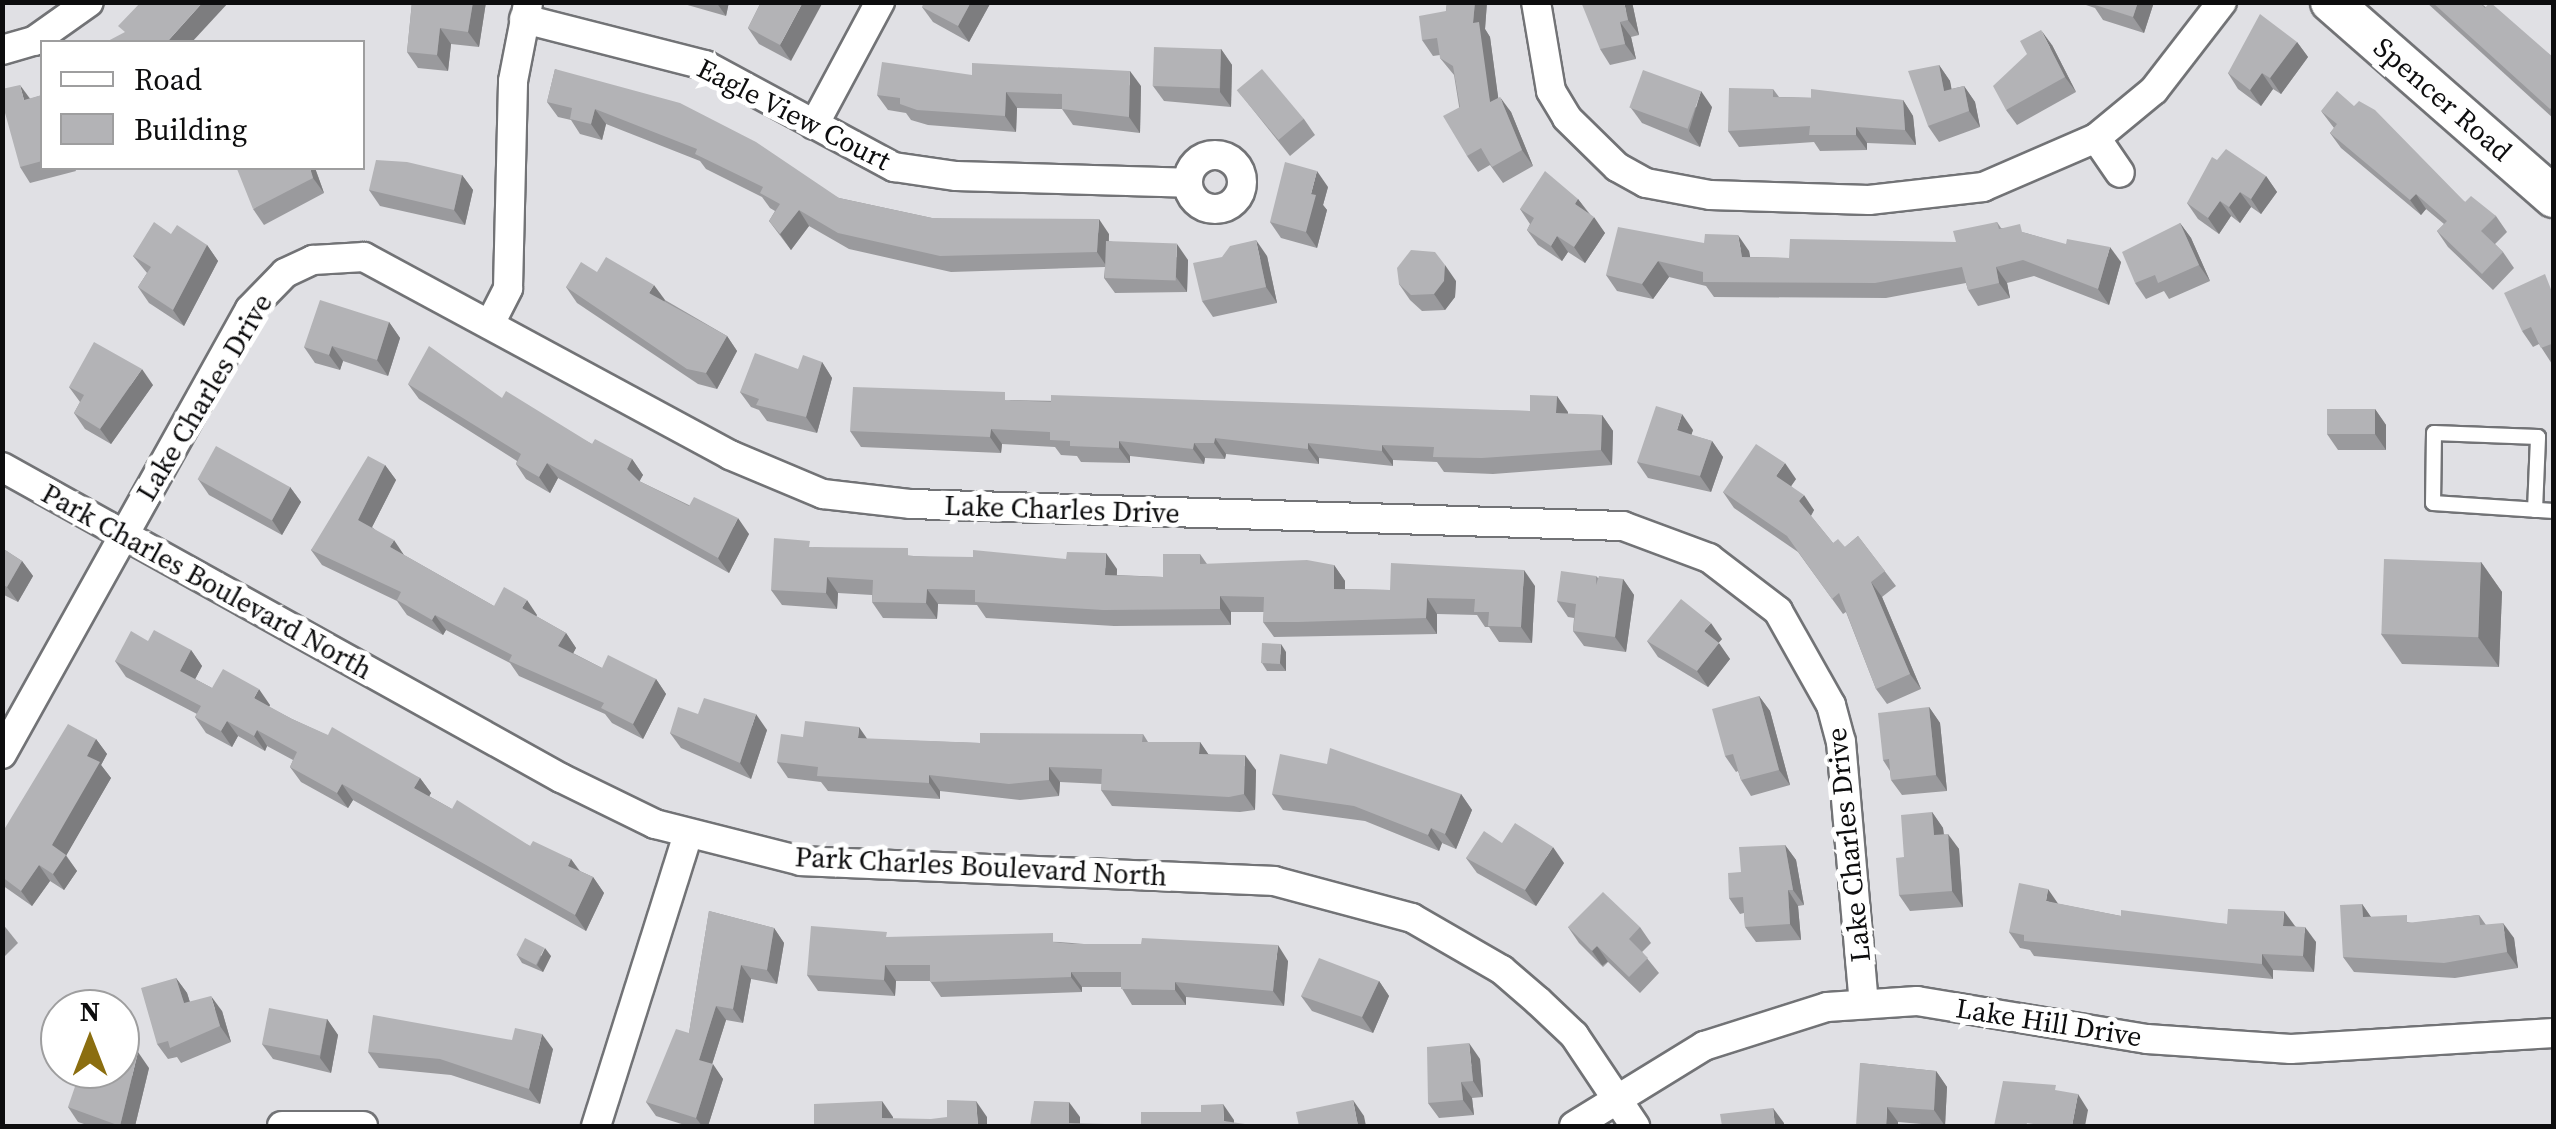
<!DOCTYPE html>
<html>
<head>
<meta charset="utf-8">
<style>
  body { margin:0 }
  #map { position:relative; width:2556px; height:1129px; overflow:hidden; background:#e0e0e4; font-family:"Source Serif 4",serif }
  div>[style] { position:absolute }
  .roads { filter:drop-shadow(2px 0 #727376) drop-shadow(-2px 0 #727376) drop-shadow(0 2px #727376) drop-shadow(0 -2px #727376) }
  .lane>* { height:14px; margin:-7px; padding:0 7px; transform-origin:7px; border-radius:7px; background:#fff }
  .street>* { height:28px; margin:-14px; padding:0 14px; transform-origin:14px; border-radius:14px; background:#fff }
  .street>.ring { margin:-14px; padding:0; box-sizing:content-box; background:none; border:28px solid #fff; border-radius:50% }
  .secondary>* { height:40px; margin:-20px; padding:0 20px; transform-origin:20px; border-radius:20px; background:#fff }
  .wall>* { inset:0; background:#9a9a9d }
  .shaded-wall>* { inset:0; background:#7d7d7f; transform-origin:0 0 }
  .building>* { inset:0; background:#b3b3b6; transform-origin:0 0 }
  span { translate:-50% -50%; white-space:nowrap; text-align:center; line-height:1.15; -webkit-text-stroke:10px #fff; paint-order:stroke }
  .street-label { font-size:28px; color:#0d0d0e }
  .frame { position:absolute; inset:0; border:5px solid #0d0d0e; pointer-events:none }
  .legend { position:absolute; left:40px; top:40px; width:325px; height:130px; box-sizing:border-box; background:#fff; border:2px solid #9e9e9f; margin:0; padding:12px 18px; list-style:none; font-size:30px; color:#0d0d0e }
  .legend li { display:flex; align-items:center; gap:20px; height:50px }
  .legend b { width:50px; border:2px solid #9e9e9f }
  .north { position:absolute; left:40px; top:989px; width:100px; height:100px; box-sizing:border-box; background:#fff; border:2px solid #9e9e9f; border-radius:50%; rotate:0deg; font-size:28px; font-weight:700; line-height:40px; text-align:center; color:#0d0d0e }
  .north::after { content:''; display:block; margin:auto; width:35px; height:45px; background:#8b6e10; clip-path:polygon(50% 0,100% 100%,50% 72%,0 100%) }
</style>
</head>
<body>
<div id="map">
  <div class="roads">
    <div class="lane">
      <i style="left:2535px;top:510px;width:73px;rotate:-87.6deg"></i>
      <i style="left:2538px;top:437px;width:104px;rotate:-177.8deg"></i>
      <i style="left:2434px;top:433px;width:70px;rotate:90.8deg"></i>
      <i style="left:2433px;top:503px;width:121px;rotate:3.8deg"></i>
    </div>
    <div class="street">
      <i style="left:1536px;top:2px;width:90px;rotate:80.4deg"></i>
      <i style="left:1551px;top:91px;width:31px;rotate:59deg"></i>
      <i style="left:1567px;top:118px;width:70px;rotate:44.4deg"></i>
      <i style="left:1617px;top:167px;width:33px;rotate:29deg"></i>
      <i style="left:1646px;top:183px;width:65px;rotate:10.6deg"></i>
      <i style="left:1710px;top:195px;width:159px;rotate:1.8deg"></i>
      <i style="left:1869px;top:200px;width:115px;rotate:-6.5deg"></i>
      <i style="left:1983px;top:187px;width:123px;rotate:-23.4deg"></i>
      <i style="left:2096px;top:138px;width:75px;rotate:-39.6deg"></i>
      <i style="left:2154px;top:90px;width:111px;rotate:-52.3deg"></i>
      <i style="left:524px;top:19px;width:187px;rotate:14.3deg"></i>
      <i style="left:705px;top:65px;width:215px;rotate:28.4deg"></i>
      <i style="left:894px;top:167px;width:63px;rotate:8.3deg"></i>
      <i style="left:956px;top:176px;width:231px;rotate:1.7deg"></i>
      <i style="left:2px;top:50px;width:33px;rotate:-16deg"></i>
      <i style="left:34px;top:41px;width:67px;rotate:-35.3deg"></i>
      <i style="left:814px;top:125px;width:140px;rotate:-61.8deg"></i>
      <i style="left:2096px;top:138px;width:42px;rotate:55.6deg"></i>
      <i class="ring" style="left:1188px;top:155px;width:26px;height:26px"></i>
      <i style="left:491px;top:322px;width:38px;rotate:-63deg"></i>
      <i style="left:508px;top:288px;width:207px;rotate:-88.6deg"></i>
      <i style="left:513px;top:81px;width:78px;rotate:-79deg"></i>
      <i style="left:2px;top:467px;width:640px;rotate:29.09deg"></i>
      <i style="left:561px;top:778px;width:105px;rotate:26.1deg"></i>
      <i style="left:655px;top:824px;width:151px;rotate:14.2deg"></i>
      <i style="left:801px;top:861px;width:473px;rotate:2.4deg"></i>
      <i style="left:1274px;top:881px;width:143px;rotate:15deg"></i>
      <i style="left:1412px;top:918px;width:104px;rotate:30deg"></i>
      <i style="left:1502px;top:970px;width:48px;rotate:40.7deg"></i>
      <i style="left:1538px;top:1001px;width:50px;rotate:43.4deg"></i>
      <i style="left:1574px;top:1035px;width:110px;rotate:56.2deg"></i>
      <i style="left:2px;top:754px;width:509px;rotate:-60.87deg"></i>
      <i style="left:250px;top:309px;width:50px;rotate:-45.8deg"></i>
      <i style="left:285px;top:273px;width:31px;rotate:-25deg"></i>
      <i style="left:313px;top:260px;width:51px;rotate:-3.4deg"></i>
      <i style="left:364px;top:257px;width:416px;rotate:28.4deg"></i>
      <i style="left:730px;top:455px;width:101px;rotate:22.8deg"></i>
      <i style="left:823px;top:494px;width:89px;rotate:6.5deg"></i>
      <i style="left:911px;top:504px;width:712px;rotate:1.77deg"></i>
      <i style="left:1623px;top:526px;width:92px;rotate:20.4deg"></i>
      <i style="left:1709px;top:558px;width:87px;rotate:37.5deg"></i>
      <i style="left:1778px;top:611px;width:108px;rotate:60.6deg"></i>
      <i style="left:1831px;top:705px;width:38px;rotate:75deg"></i>
      <i style="left:1841px;top:742px;width:263px;rotate:85deg"></i>
      <i style="left:282px;top:1126px;width:81px"></i>
      <i style="left:596px;top:1126px;width:306px;rotate:-72.5deg"></i>
      <i style="left:1574px;top:1126px;width:153px;rotate:-31.6deg"></i>
      <i style="left:1704px;top:1046px;width:129px;rotate:-17.6deg"></i>
      <i style="left:1827px;top:1007px;width:90px;rotate:-3.8deg"></i>
      <i style="left:1917px;top:1001px;width:233px;rotate:9.4deg"></i>
      <i style="left:2147px;top:1039px;width:144px;rotate:4deg"></i>
      <i style="left:2291px;top:1049px;width:263px;rotate:-3.5deg"></i>
    </div>
    <div class="secondary">
      <i style="left:2331px;top:2px;width:296px;rotate:41.2deg"></i>
    </div>
  </div>
  <div class="wall">
    <i style="clip-path:polygon(412px 2px,486px 2px,479px 47px,451px 44px,448px 71px,418px 68px,407px 52px)"></i>
    <i style="clip-path:polygon(677px 2px,729px 2px,726px 16px)"></i>
    <i style="clip-path:polygon(761px 2px,791px 61px,759px 44px,748px 28px)"></i>
    <i style="clip-path:polygon(991px 2px,969px 42px,933px 22px,922px 7px)"></i>
    <i style="clip-path:polygon(1447px 2px,1487px 2px,1485px 29px,1490px 37px,1498px 98px,1511px 112px,1533px 166px,1503px 183px,1490px 165px,1478px 172px,1467px 156px,1454px 75px,1440px 58px,1440px 55px,1433px 56px,1422px 40px,1446px 11px)"></i>
    <i style="clip-path:polygon(1632px 2px,1639px 35px,1631px 37px,1636px 59px,1610px 65px,1600px 49px)"></i>
    <i style="clip-path:polygon(2084px 2px,2154px 2px,2144px 33px,2103px 20px,2095px 8px,2086px 5px)"></i>
    <i style="clip-path:polygon(2426px 2px,2479px 2px,2554px 58px,2554px 119px)"></i>
    <i style="clip-path:polygon(2297px 42px,2308px 57px,2281px 94px,2273px 89px,2261px 106px,2238px 89px,2228px 73px)"></i>
    <i style="clip-path:polygon(2052px 45px,2076px 92px,2017px 125px,2006px 110px)"></i>
    <i style="clip-path:polygon(1221px 49px,1232px 65px,1231px 107px,1164px 101px,1153px 86px)"></i>
    <i style="clip-path:polygon(1939px 65px,1950px 81px,1951px 89px,1964px 86px,1975px 102px,1980px 127px,1939px 142px,1928px 126px)"></i>
    <i style="clip-path:polygon(555px 69px,839px 198px,932px 218px,1109px 234px,1109px 241px,1188px 260px,1187px 292px,1115px 293px,1104px 278px,1105px 267px,951px 272px,849px 249px,809px 226px,791px 250px,769px 221px,775px 211px,770px 208px,762px 197px,706px 169px,700px 161px,606px 124px,602px 140px,580px 134px,571px 120px,558px 117px,547px 102px)"></i>
    <i style="clip-path:polygon(972px 75px,1141px 86px,1140px 133px,1073px 125px,1062px 109px,1017px 108px,1016px 132px,928px 125px,911px 120px,906px 113px,888px 110px,877px 95px)"></i>
    <i style="clip-path:polygon(1773px 89px,1779px 97px,1903px 100px,1913px 116px,1916px 145px,1867px 143px,1867px 150px,1820px 151px,1814px 142px,1739px 147px,1728px 131px)"></i>
    <i style="clip-path:polygon(1238px 91px,1304px 119px,1315px 135px,1290px 156px)"></i>
    <i style="clip-path:polygon(42px 95px,42px 168px,75px 168px,76px 171px,30px 183px,20px 167px,30px 99px)"></i>
    <i style="clip-path:polygon(1712px 107px,1700px 147px,1642px 123px,1631px 108px)"></i>
    <i style="clip-path:polygon(2321px 111px,2465px 202px,2496px 216px,2507px 232px,2495px 244px,2503px 252px,2514px 268px,2493px 290px,2448px 247px,2437px 231px,2444px 224px,2426px 209px,2421px 215px,2341px 148px,2330px 133px,2334px 128px)"></i>
    <i style="clip-path:polygon(315px 168px,324px 193px,264px 225px,253px 209px)"></i>
    <i style="clip-path:polygon(462px 175px,473px 190px,465px 225px,380px 206px,369px 190px)"></i>
    <i style="clip-path:polygon(2266px 176px,2277px 192px,2261px 214px,2251px 207px,2240px 223px,2231px 216px,2219px 234px,2198px 219px,2187px 203px)"></i>
    <i style="clip-path:polygon(1328px 187px,1323px 205px,1327px 210px,1317px 248px,1281px 238px,1270px 222px)"></i>
    <i style="clip-path:polygon(1578px 199px,1605px 233px,1585px 263px,1568px 252px,1562px 261px,1538px 245px,1527px 230px,1530px 224px,1520px 209px)"></i>
    <i style="clip-path:polygon(1997px 222px,2001px 228px,2026px 233px,2121px 262px,2109px 305px,2034px 276px,2007px 283px,2010px 298px,1978px 306px,1968px 290px,1966px 283px,1886px 298px,1714px 297px,1706px 286px,1669px 277px,1653px 299px,1617px 291px,1606px 275px,1704px 243px,1749px 251px,1750px 257px,1789px 258px,1956px 242px)"></i>
    <i style="clip-path:polygon(2180px 223px,2191px 238px,2210px 281px,2169px 299px,2164px 291px,2146px 299px,2135px 283px)"></i>
    <i style="clip-path:polygon(171px 234px,207px 245px,218px 261px,184px 326px,149px 303px,138px 287px,147px 273px,133px 256px)"></i>
    <i style="clip-path:polygon(1267px 256px,1277px 303px,1213px 317px,1202px 301px)"></i>
    <i style="clip-path:polygon(597px 272px,665px 300px,727px 336px,737px 351px,717px 389px,698px 384px,577px 303px,566px 287px)"></i>
    <i style="clip-path:polygon(1456px 281px,1455px 297px,1445px 310px,1422px 311px,1410px 300px,1399px 284px)"></i>
    <i style="clip-path:polygon(2554px 286px,2554px 363px,2552px 364px,2539px 344px,2533px 347px,2522px 331px)"></i>
    <i style="clip-path:polygon(389px 322px,400px 338px,388px 376px,343px 361px,340px 370px,315px 363px,304px 347px)"></i>
    <i style="clip-path:polygon(822px 362px,832px 378px,817px 433px,767px 421px,759px 410px,751px 407px,740px 392px,798px 369px)"></i>
    <i style="clip-path:polygon(408px 384px,502px 398px,592px 444px,632px 459px,643px 475px,639px 481px,749px 534px,729px 573px,558px 478px,550px 493px,526px 479px,516px 464px,517px 461px,419px 399px)"></i>
    <i style="clip-path:polygon(153px 385px,111px 444px,85px 429px,74px 413px,80px 402px,69px 387px)"></i>
    <i style="clip-path:polygon(1557px 396px,1568px 414px,1602px 415px,1613px 431px,1612px 465px,1493px 474px,1444px 472px,1437px 462px,1393px 460px,1393px 466px,1319px 458px,1319px 464px,1226px 454px,1225px 459px,1205px 458px,1204px 464px,1130px 456px,1130px 463px,1081px 462px,1077px 456px,1061px 455px,1055px 447px,1002px 444px,1001px 453px,861px 447px,850px 431px,1011px 400px,1530px 411px)"></i>
    <i style="clip-path:polygon(2375px 409px,2386px 425px,2386px 450px,2338px 450px,2327px 434px)"></i>
    <i style="clip-path:polygon(1693px 430px,1691px 435px,1712px 441px,1723px 457px,1711px 492px,1648px 478px,1637px 462px)"></i>
    <i style="clip-path:polygon(385px 465px,396px 480px,372px 527px,404px 555px,494px 606px,537px 615px,536px 616px,566px 633px,576px 648px,573px 653px,602px 668px,656px 679px,666px 694px,643px 739px,612px 723px,605px 714px,519px 676px,510px 663px,446px 630px,443px 635px,407px 615px,397px 601px,322px 565px,311px 550px)"></i>
    <i style="clip-path:polygon(198px 479px,290px 487px,301px 502px,282px 535px,209px 495px)"></i>
    <i style="clip-path:polygon(1796px 479px,1791px 486px,1814px 510px,1811px 516px,1833px 543px,1845px 547px,1858px 536px,1896px 586px,1882px 597px,1921px 689px,1887px 704px,1876px 689px,1846px 612px,1843px 614px,1798px 552px,1734px 508px,1723px 492px)"></i>
    <i style="clip-path:polygon(814px 547px,914px 556px,1117px 569px,1117px 575px,1163px 577px,1200px 554px,1207px 564px,1334px 565px,1345px 581px,1345px 589px,1390px 590px,1535px 586px,1532px 643px,1499px 642px,1489px 627px,1485px 627px,1477px 615px,1437px 614px,1437px 634px,1274px 637px,1263px 622px,1264px 612px,1231px 612px,1231px 625px,1114px 626px,986px 618px,977px 605px,938px 604px,937px 619px,883px 618px,872px 602px,872px 595px,838px 593px,837px 609px,782px 605px,771px 590px)"></i>
    <i style="clip-path:polygon(2px 548px,22px 561px,33px 576px,18px 602px,2px 594px)"></i>
    <i style="clip-path:polygon(2481px 562px,2502px 592px,2499px 667px,2402px 664px,2381px 634px)"></i>
    <i style="clip-path:polygon(1596px 576px,1598px 578px,1623px 579px,1634px 595px,1626px 652px,1584px 646px,1573px 631px,1574px 618px,1568px 617px,1557px 601px)"></i>
    <i style="clip-path:polygon(1722px 639px,1718px 643px,1730px 659px,1708px 687px,1658px 657px,1647px 641px)"></i>
    <i style="clip-path:polygon(148px 641px,191px 650px,202px 666px,195px 679px,212px 688px,270px 705px,269px 707px,292px 719px,420px 778px,431px 793px,429px 796px,452px 809px,530px 846px,571px 859px,580px 871px,593px 877px,604px 893px,586px 931px,353px 800px,348px 808px,301px 782px,290px 767px,293px 760px,267px 746px,265px 751px,238px 736px,232px 747px,206px 733px,195px 717px,197px 714px,126px 677px,115px 661px)"></i>
    <i style="clip-path:polygon(1286px 652px,1286px 671px,1267px 671px,1262px 663px)"></i>
    <i style="clip-path:polygon(1759px 696px,1770px 711px,1790px 785px,1751px 796px,1741px 780px,1738px 771px,1736px 772px,1725px 756px)"></i>
    <i style="clip-path:polygon(1929px 707px,1940px 723px,1947px 791px,1902px 795px,1891px 780px,1890px 771px,1883px 760px)"></i>
    <i style="clip-path:polygon(698px 714px,767px 730px,751px 779px,681px 748px,670px 733px)"></i>
    <i style="clip-path:polygon(1143px 734px,1148px 742px,1200px 742px,1208px 754px,1256px 770px,1255px 810px,1240px 812px,1112px 806px,1101px 790px,1102px 784px,1060px 782px,1059px 796px,1020px 800px,940px 791px,940px 799px,828px 791px,821px 782px,788px 778px,777px 762px,803px 737px,980px 743px)"></i>
    <i style="clip-path:polygon(96px 739px,107px 754px,101px 765px,111px 778px,66px 855px,77px 871px,64px 890px,50px 881px,32px 906px,2px 885px,2px 833px)"></i>
    <i style="clip-path:polygon(1272px 794px,1461px 794px,1472px 810px,1456px 849px,1442px 843px,1439px 851px,1365px 821px,1283px 810px)"></i>
    <i style="clip-path:polygon(1932px 812px,1943px 828px,1944px 834px,1959px 849px,1963px 907px,1910px 911px,1899px 895px,1904px 857px)"></i>
    <i style="clip-path:polygon(1502px 843px,1564px 863px,1536px 906px,1477px 873px,1466px 858px)"></i>
    <i style="clip-path:polygon(1785px 845px,1796px 860px,1804px 905px,1798px 906px,1801px 940px,1756px 942px,1745px 927px,1744px 913px,1740px 914px,1729px 898px,1741px 872px)"></i>
    <i style="clip-path:polygon(2059px 904px,2121px 916px,2227px 924px,2295px 926px,2316px 942px,2314px 972px,2273px 970px,2273px 979px,2034px 956px,2030px 950px,2020px 948px,2009px 932px)"></i>
    <i style="clip-path:polygon(2362px 904px,2371px 917px,2413px 923px,2479px 915px,2486px 925px,2514px 938px,2518px 968px,2455px 978px,2354px 972px,2343px 957px)"></i>
    <i style="clip-path:polygon(709px 911px,774px 928px,784px 943px,777px 984px,751px 979px,743px 1023px,726px 1020px,712px 1064px,723px 1079px,708px 1126px,688px 1126px,656px 1116px,646px 1102px,689px 1033px)"></i>
    <i style="clip-path:polygon(2px 923px,18px 943px,2px 959px)"></i>
    <i style="clip-path:polygon(1568px 927px,1640px 927px,1651px 943px,1642px 952px,1659px 973px,1640px 993px,1608px 962px,1603px 967px,1579px 943px)"></i>
    <i style="clip-path:polygon(891px 937px,1060px 942px,1288px 961px,1284px 1006px,1186px 997px,1186px 1005px,1132px 1005px,1121px 987px,1082px 987px,1082px 992px,941px 997px,930px 981px,896px 981px,895px 996px,818px 991px,807px 975px)"></i>
    <i style="clip-path:polygon(517px 955px,551px 956px,543px 972px,522px 963px)"></i>
    <i style="clip-path:polygon(176px 978px,187px 993px,190px 1002px,222px 1011px,231px 1042px,181px 1063px,177px 1057px,168px 1059px,157px 1044px)"></i>
    <i style="clip-path:polygon(1379px 981px,1389px 996px,1373px 1033px,1312px 1011px,1301px 996px)"></i>
    <i style="clip-path:polygon(327px 1019px,338px 1035px,331px 1073px,273px 1059px,262px 1044px)"></i>
    <i style="clip-path:polygon(553px 1049px,540px 1104px,451px 1075px,379px 1068px,368px 1052px)"></i>
    <i style="clip-path:polygon(1480px 1059px,1483px 1097px,1472px 1098px,1474px 1115px,1439px 1118px,1428px 1103px)"></i>
    <i style="clip-path:polygon(1860px 1063px,1936px 1071px,1947px 1087px,1945px 1126px,1898px 1122px,1898px 1126px)"></i>
    <i style="clip-path:polygon(149px 1068px,135px 1126px,90px 1126px,78px 1122px,68px 1107px)"></i>
  </div>
  <div class="shaded-wall">
    <i style="clip-path:polygon(203px 2px,229px 2px,192px 42px,167px 42px)"></i>
    <i style="clip-path:polygon(473px 2px,486px 2px,479px 47px,468px 32px)"></i>
    <i style="clip-path:polygon(716px 2px,729px 2px,726px 16px)"></i>
    <i style="clip-path:polygon(803px 2px,823px 2px,791px 61px,780px 45px)"></i>
    <i style="clip-path:polygon(971px 2px,991px 2px,969px 42px,958px 26px)"></i>
    <i style="clip-path:polygon(1475px 2px,1487px 2px,1485px 29px,1490px 37px,1501px 118px,1490px 102px,1473px 23px)"></i>
    <i style="clip-path:polygon(1624px 2px,1632px 2px,1639px 35px,1628px 20px)"></i>
    <i style="clip-path:polygon(2138px 2px,2154px 2px,2144px 33px,2133px 17px)"></i>
    <i style="clip-path:polygon(1620px 22px,1631px 37px,1636px 59px,1625px 44px)"></i>
    <i style="clip-path:polygon(440px 28px,451px 44px,448px 71px,437px 55px)"></i>
    <i style="clip-path:polygon(2041px 30px,2052px 45px,2076px 92px,2065px 77px)"></i>
    <i style="clip-path:polygon(2297px 42px,2308px 57px,2281px 94px,2270px 78px)"></i>
    <i style="clip-path:polygon(1221px 49px,1232px 65px,1231px 107px,1220px 92px)"></i>
    <i style="clip-path:polygon(1939px 65px,1950px 81px,1955px 106px,1944px 91px)"></i>
    <i style="clip-path:polygon(1130px 71px,1141px 86px,1140px 133px,1129px 117px)"></i>
    <i style="clip-path:polygon(2262px 73px,2273px 89px,2261px 106px,2250px 90px)"></i>
    <i style="clip-path:polygon(20px 85px,31px 100px,24px 100px)"></i>
    <i style="clip-path:polygon(1964px 86px,1975px 102px,1980px 127px,1969px 111px)"></i>
    <i style="clip-path:polygon(1701px 91px,1712px 107px,1700px 147px,1689px 131px)"></i>
    <i style="clip-path:polygon(1006px 92px,1017px 108px,1016px 132px,1005px 116px)"></i>
    <i style="clip-path:polygon(1500px 97px,1511px 112px,1533px 166px,1522px 150px)"></i>
    <i style="clip-path:polygon(1903px 100px,1913px 116px,1916px 145px,1905px 130px)"></i>
    <i style="clip-path:polygon(595px 109px,606px 124px,602px 140px,591px 124px)"></i>
    <i style="clip-path:polygon(1856px 127px,1867px 143px,1867px 150px,1856px 135px)"></i>
    <i style="clip-path:polygon(310px 168px,315px 168px,324px 193px,313px 178px)"></i>
    <i style="clip-path:polygon(1317px 171px,1328px 187px,1323px 205px,1327px 210px,1317px 248px,1306px 232px,1311px 194px)"></i>
    <i style="clip-path:polygon(462px 175px,473px 190px,465px 225px,454px 210px)"></i>
    <i style="clip-path:polygon(2266px 176px,2277px 192px,2261px 214px,2251px 199px)"></i>
    <i style="clip-path:polygon(2240px 192px,2251px 207px,2240px 223px,2229px 207px)"></i>
    <i style="clip-path:polygon(2416px 194px,2426px 209px,2421px 215px,2410px 200px)"></i>
    <i style="clip-path:polygon(1578px 199px,1589px 214px,1575px 204px)"></i>
    <i style="clip-path:polygon(2220px 201px,2231px 216px,2219px 234px,2208px 218px)"></i>
    <i style="clip-path:polygon(799px 210px,809px 226px,791px 250px,780px 234px)"></i>
    <i style="clip-path:polygon(1594px 217px,1605px 233px,1585px 263px,1574px 247px)"></i>
    <i style="clip-path:polygon(1099px 219px,1109px 234px,1107px 267px,1097px 252px)"></i>
    <i style="clip-path:polygon(2180px 223px,2191px 238px,2210px 281px,2199px 265px)"></i>
    <i style="clip-path:polygon(1738px 235px,1749px 251px,1753px 272px,1742px 257px)"></i>
    <i style="clip-path:polygon(1557px 236px,1568px 252px,1562px 261px,1551px 246px)"></i>
    <i style="clip-path:polygon(1256px 240px,1267px 256px,1277px 303px,1266px 287px)"></i>
    <i style="clip-path:polygon(1177px 244px,1188px 260px,1187px 292px,1176px 277px)"></i>
    <i style="clip-path:polygon(207px 245px,218px 261px,184px 326px,173px 310px)"></i>
    <i style="clip-path:polygon(2110px 247px,2121px 262px,2109px 305px,2098px 289px)"></i>
    <i style="clip-path:polygon(1658px 261px,1669px 277px,1653px 299px,1642px 284px)"></i>
    <i style="clip-path:polygon(1445px 265px,1456px 281px,1455px 297px,1445px 310px,1434px 294px)"></i>
    <i style="clip-path:polygon(1996px 267px,2007px 283px,2010px 298px,1999px 283px)"></i>
    <i style="clip-path:polygon(654px 285px,665px 300px,660px 309px,649px 293px)"></i>
    <i style="clip-path:polygon(389px 322px,400px 338px,388px 376px,377px 360px)"></i>
    <i style="clip-path:polygon(727px 336px,737px 351px,717px 389px,706px 373px)"></i>
    <i style="clip-path:polygon(332px 346px,343px 361px,340px 370px,329px 355px)"></i>
    <i style="clip-path:polygon(822px 362px,832px 378px,817px 433px,806px 417px)"></i>
    <i style="clip-path:polygon(142px 369px,153px 385px,111px 444px,100px 429px)"></i>
    <i style="clip-path:polygon(1557px 396px,1568px 412px,1567px 429px,1556px 413px)"></i>
    <i style="clip-path:polygon(2375px 409px,2386px 425px,2386px 450px,2375px 434px)"></i>
    <i style="clip-path:polygon(1682px 414px,1693px 430px,1688px 445px,1677px 430px)"></i>
    <i style="clip-path:polygon(1602px 415px,1613px 431px,1612px 465px,1601px 450px)"></i>
    <i style="clip-path:polygon(991px 429px,1002px 444px,1001px 453px,990px 437px)"></i>
    <i style="clip-path:polygon(1215px 438px,1226px 454px,1225px 459px,1214px 443px)"></i>
    <i style="clip-path:polygon(1119px 441px,1130px 456px,1130px 463px,1119px 448px)"></i>
    <i style="clip-path:polygon(1712px 441px,1723px 457px,1711px 492px,1700px 476px)"></i>
    <i style="clip-path:polygon(1194px 443px,1205px 458px,1204px 464px,1193px 449px)"></i>
    <i style="clip-path:polygon(1308px 443px,1319px 458px,1319px 464px,1308px 449px)"></i>
    <i style="clip-path:polygon(1382px 445px,1393px 460px,1393px 466px,1382px 451px)"></i>
    <i style="clip-path:polygon(632px 459px,643px 475px,638px 484px,627px 469px)"></i>
    <i style="clip-path:polygon(547px 463px,558px 478px,550px 493px,539px 477px)"></i>
    <i style="clip-path:polygon(1785px 463px,1796px 479px,1787px 492px,1776px 476px)"></i>
    <i style="clip-path:polygon(385px 465px,396px 480px,368px 535px,358px 520px)"></i>
    <i style="clip-path:polygon(290px 487px,301px 502px,282px 535px,272px 520px)"></i>
    <i style="clip-path:polygon(1804px 495px,1814px 510px,1810px 517px,1799px 501px)"></i>
    <i style="clip-path:polygon(738px 518px,749px 534px,729px 573px,718px 558px)"></i>
    <i style="clip-path:polygon(394px 540px,404px 555px,390px 547px)"></i>
    <i style="clip-path:polygon(1106px 553px,1117px 569px,1116px 591px,1105px 575px)"></i>
    <i style="clip-path:polygon(22px 561px,33px 576px,18px 602px,7px 587px)"></i>
    <i style="clip-path:polygon(2481px 562px,2502px 592px,2499px 667px,2478px 637px)"></i>
    <i style="clip-path:polygon(1334px 565px,1345px 581px,1345px 604px,1334px 589px)"></i>
    <i style="clip-path:polygon(1524px 570px,1535px 586px,1532px 643px,1521px 627px)"></i>
    <i style="clip-path:polygon(827px 577px,838px 593px,837px 609px,826px 593px)"></i>
    <i style="clip-path:polygon(1623px 579px,1634px 595px,1626px 652px,1615px 637px)"></i>
    <i style="clip-path:polygon(1871px 582px,1882px 597px,1921px 689px,1910px 674px)"></i>
    <i style="clip-path:polygon(927px 589px,938px 604px,937px 619px,926px 603px)"></i>
    <i style="clip-path:polygon(1220px 596px,1231px 612px,1231px 625px,1220px 609px)"></i>
    <i style="clip-path:polygon(1427px 598px,1437px 614px,1437px 634px,1426px 618px)"></i>
    <i style="clip-path:polygon(527px 600px,537px 615px,532px 623px,522px 608px)"></i>
    <i style="clip-path:polygon(435px 615px,446px 630px,443px 635px,432px 620px)"></i>
    <i style="clip-path:polygon(1711px 623px,1722px 639px,1715px 647px,1704px 631px)"></i>
    <i style="clip-path:polygon(566px 633px,576px 648px,569px 661px,558px 646px)"></i>
    <i style="clip-path:polygon(1719px 643px,1730px 659px,1708px 687px,1697px 671px)"></i>
    <i style="clip-path:polygon(1281px 644px,1286px 652px,1286px 671px,1280px 663px)"></i>
    <i style="clip-path:polygon(191px 650px,202px 666px,191px 687px,180px 671px)"></i>
    <i style="clip-path:polygon(656px 679px,666px 694px,643px 739px,633px 724px)"></i>
    <i style="clip-path:polygon(259px 689px,270px 705px,265px 714px,254px 698px)"></i>
    <i style="clip-path:polygon(1759px 696px,1770px 711px,1790px 785px,1779px 770px)"></i>
    <i style="clip-path:polygon(1929px 707px,1940px 723px,1947px 791px,1936px 775px)"></i>
    <i style="clip-path:polygon(756px 714px,767px 730px,751px 779px,740px 763px)"></i>
    <i style="clip-path:polygon(227px 721px,238px 736px,232px 747px,221px 731px)"></i>
    <i style="clip-path:polygon(859px 727px,870px 743px,858px 738px)"></i>
    <i style="clip-path:polygon(257px 730px,267px 746px,265px 751px,254px 736px)"></i>
    <i style="clip-path:polygon(96px 739px,107px 754px,101px 765px,111px 778px,66px 856px,77px 871px,64px 890px,53px 874px,52px 845px,87px 756px)"></i>
    <i style="clip-path:polygon(1200px 742px,1211px 758px,1199px 754px)"></i>
    <i style="clip-path:polygon(1245px 755px,1256px 770px,1255px 810px,1244px 794px)"></i>
    <i style="clip-path:polygon(1049px 767px,1060px 782px,1059px 796px,1049px 780px)"></i>
    <i style="clip-path:polygon(929px 775px,940px 791px,940px 799px,929px 783px)"></i>
    <i style="clip-path:polygon(420px 778px,431px 793px,425px 804px,414px 788px)"></i>
    <i style="clip-path:polygon(342px 784px,353px 800px,348px 808px,337px 793px)"></i>
    <i style="clip-path:polygon(1461px 794px,1472px 810px,1456px 849px,1445px 834px)"></i>
    <i style="clip-path:polygon(1932px 812px,1943px 828px,1945px 850px,1934px 835px)"></i>
    <i style="clip-path:polygon(1431px 828px,1442px 843px,1439px 851px,1428px 835px)"></i>
    <i style="clip-path:polygon(1948px 834px,1959px 849px,1963px 907px,1952px 891px)"></i>
    <i style="clip-path:polygon(1785px 845px,1796px 860px,1804px 905px,1793px 890px)"></i>
    <i style="clip-path:polygon(1553px 847px,1564px 863px,1536px 906px,1525px 890px)"></i>
    <i style="clip-path:polygon(571px 859px,582px 875px,568px 866px)"></i>
    <i style="clip-path:polygon(39px 865px,50px 881px,32px 906px,21px 891px)"></i>
    <i style="clip-path:polygon(593px 877px,604px 893px,586px 931px,575px 915px)"></i>
    <i style="clip-path:polygon(2048px 889px,2059px 905px,2046px 901px)"></i>
    <i style="clip-path:polygon(1788px 890px,1798px 906px,1801px 940px,1790px 924px)"></i>
    <i style="clip-path:polygon(2362px 904px,2373px 920px,2363px 917px)"></i>
    <i style="clip-path:polygon(2284px 911px,2295px 926px,2283px 926px)"></i>
    <i style="clip-path:polygon(2503px 923px,2514px 938px,2518px 968px,2507px 952px)"></i>
    <i style="clip-path:polygon(2305px 927px,2316px 942px,2314px 972px,2303px 956px)"></i>
    <i style="clip-path:polygon(774px 928px,784px 943px,777px 984px,767px 970px)"></i>
    <i style="clip-path:polygon(1278px 945px,1288px 961px,1284px 1006px,1273px 991px)"></i>
    <i style="left:1597px;top:946px;width:19px;height:7px;rotate:55deg"></i>
    <i style="clip-path:polygon(545px 948px,551px 956px,543px 972px,537px 965px)"></i>
    <i style="clip-path:polygon(2262px 954px,2273px 970px,2273px 979px,2262px 964px)"></i>
    <i style="clip-path:polygon(741px 965px,751px 979px,743px 1023px,733px 1009px)"></i>
    <i style="clip-path:polygon(885px 965px,896px 981px,895px 996px,884px 980px)"></i>
    <i style="clip-path:polygon(1071px 972px,1082px 987px,1082px 992px,1071px 977px)"></i>
    <i style="clip-path:polygon(176px 978px,187px 993px,195px 1019px,184px 1003px)"></i>
    <i style="clip-path:polygon(1379px 981px,1389px 996px,1373px 1033px,1362px 1017px)"></i>
    <i style="clip-path:polygon(1175px 982px,1186px 997px,1186px 1005px,1175px 990px)"></i>
    <i style="clip-path:polygon(211px 996px,222px 1011px,231px 1042px,220px 1026px)"></i>
    <i style="clip-path:polygon(716px 1006px,726px 1020px,709px 1074px,699px 1060px)"></i>
    <i style="clip-path:polygon(327px 1019px,338px 1035px,331px 1073px,320px 1058px)"></i>
    <i style="clip-path:polygon(542px 1034px,553px 1049px,540px 1104px,529px 1089px)"></i>
    <i style="clip-path:polygon(1469px 1043px,1480px 1059px,1483px 1097px,1473px 1081px)"></i>
    <i style="clip-path:polygon(138px 1052px,149px 1068px,135px 1126px,120px 1126px)"></i>
    <i style="clip-path:polygon(713px 1064px,723px 1079px,708px 1126px,702px 1126px,696px 1118px)"></i>
    <i style="clip-path:polygon(1936px 1071px,1947px 1087px,1945px 1126px,1934px 1110px)"></i>
    <i style="clip-path:polygon(1461px 1082px,1472px 1098px,1474px 1115px,1463px 1100px)"></i>
    <i style="clip-path:polygon(2078px 1094px,2088px 1110px,2085px 1126px,2072px 1126px)"></i>
    <i style="clip-path:polygon(1353px 1100px,1364px 1116px,1366px 1126px,1358px 1126px)"></i>
    <i style="clip-path:polygon(882px 1101px,893px 1117px,893px 1126px,882px 1118px)"></i>
    <i style="clip-path:polygon(976px 1101px,987px 1117px,987px 1126px,978px 1126px)"></i>
    <i style="clip-path:polygon(1069px 1102px,1080px 1117px,1080px 1126px,1069px 1123px)"></i>
    <i style="clip-path:polygon(1223px 1104px,1234px 1120px,1234px 1126px,1224px 1121px)"></i>
    <i style="clip-path:polygon(1887px 1107px,1898px 1122px,1898px 1126px,1886px 1126px)"></i>
    <i style="clip-path:polygon(1773px 1108px,1784px 1123px,1784px 1126px,1775px 1126px)"></i>
  </div>
  <div class="building">
    <i style="clip-path:polygon(141px 2px,203px 2px,167px 42px,106px 42px,125px 32px,118px 26px)"></i>
    <i style="clip-path:polygon(412px 2px,473px 2px,468px 32px,440px 28px,437px 55px,407px 52px)"></i>
    <i style="clip-path:polygon(761px 2px,803px 2px,780px 45px,748px 28px)"></i>
    <i style="clip-path:polygon(924px 2px,971px 2px,958px 26px,922px 7px)"></i>
    <i style="clip-path:polygon(1447px 2px,1475px 2px,1473px 23px,1479px 22px,1490px 102px,1500px 97px,1522px 150px,1492px 167px,1481px 148px,1467px 156px,1443px 116px,1460px 107px,1453px 66px,1440px 58px,1437px 38px,1422px 40px,1419px 16px,1446px 11px)"></i>
    <i style="clip-path:polygon(1581px 2px,1624px 2px,1628px 20px,1620px 22px,1625px 44px,1600px 49px)"></i>
    <i style="clip-path:polygon(2093px 2px,2138px 2px,2133px 17px,2092px 4px)"></i>
    <i style="clip-path:polygon(2432px 2px,2479px 2px,2485px 8px,2490px 2px,2554px 58px,2554px 105px,2550px 109px)"></i>
    <i style="clip-path:polygon(2260px 14px,2297px 42px,2270px 78px,2262px 73px,2250px 90px,2228px 73px)"></i>
    <i style="clip-path:polygon(2041px 30px,2065px 77px,2006px 110px,1993px 86px,2027px 54px,2020px 41px)"></i>
    <i style="left:1154px;top:47px;width:67px;height:39px;rotate:2deg"></i>
    <i style="clip-path:polygon(882px 62px,972px 75px,972px 63px,1130px 71px,1129px 117px,1062px 109px,1062px 94px,1006px 92px,1005px 116px,917px 110px,900px 104px,900px 98px,877px 95px)"></i>
    <i style="clip-path:polygon(1939px 65px,1944px 91px,1964px 86px,1969px 111px,1928px 126px,1908px 71px)"></i>
    <i style="clip-path:polygon(555px 69px,680px 103px,756px 142px,839px 198px,932px 218px,1099px 219px,1097px 252px,940px 256px,838px 233px,799px 210px,780px 234px,769px 221px,780px 204px,760px 193px,763px 187px,695px 154px,697px 149px,595px 109px,591px 124px,570px 119px,572px 108px,547px 102px)"></i>
    <i style="left:1262px;top:69px;width:65px;height:33px;rotate:50deg"></i>
    <i style="left:1643px;top:70px;width:62px;height:40px;rotate:20deg"></i>
    <i style="clip-path:polygon(20px 85px,24px 100px,42px 95px,42px 161px,20px 167px,2px 102px,2px 89px)"></i>
    <i style="clip-path:polygon(1729px 88px,1773px 89px,1773px 97px,1811px 98px,1811px 89px,1903px 100px,1905px 130px,1856px 127px,1856px 135px,1809px 135px,1810px 126px,1728px 131px)"></i>
    <i style="clip-path:polygon(2337px 91px,2354px 106px,2359px 101px,2375px 110px,2465px 202px,2471px 196px,2496px 216px,2481px 231px,2503px 252px,2482px 274px,2437px 231px,2447px 221px,2416px 194px,2410px 200px,2330px 133px,2337px 124px,2321px 111px)"></i>
    <i style="clip-path:polygon(2226px 149px,2266px 176px,2251px 199px,2240px 192px,2229px 207px,2220px 201px,2208px 218px,2187px 203px,2212px 157px,2217px 160px)"></i>
    <i style="clip-path:polygon(376px 160px,407px 162px,462px 175px,454px 210px,369px 190px)"></i>
    <i style="clip-path:polygon(1285px 162px,1317px 171px,1311px 194px,1316px 195px,1306px 232px,1270px 222px)"></i>
    <i style="clip-path:polygon(240px 168px,310px 168px,313px 178px,253px 209px,237px 169px)"></i>
    <i style="clip-path:polygon(1545px 171px,1578px 199px,1575px 204px,1594px 217px,1574px 247px,1557px 236px,1551px 246px,1527px 230px,1534px 218px,1520px 209px)"></i>
    <i style="clip-path:polygon(154px 222px,171px 234px,177px 225px,207px 245px,173px 310px,138px 287px,151px 267px,133px 256px)"></i>
    <i style="clip-path:polygon(1997px 222px,1999px 229px,2020px 224px,2022px 232px,2066px 244px,2067px 239px,2110px 247px,2098px 289px,2023px 260px,1996px 267px,1999px 283px,1968px 290px,1962px 267px,1875px 283px,1703px 282px,1703px 272px,1658px 261px,1642px 284px,1606px 275px,1618px 227px,1704px 243px,1705px 234px,1738px 235px,1742px 257px,1789px 258px,1790px 239px,1956px 242px,1953px 231px)"></i>
    <i style="clip-path:polygon(2180px 223px,2199px 265px,2158px 283px,2155px 275px,2135px 283px,2122px 252px)"></i>
    <i style="clip-path:polygon(1256px 240px,1266px 287px,1202px 301px,1193px 263px,1222px 257px,1230px 246px)"></i>
    <i style="left:1106px;top:241px;width:71px;height:37px;rotate:2deg"></i>
    <i style="clip-path:polygon(1411px 250px,1435px 252px,1445px 265px,1444px 281px,1434px 294px,1411px 295px,1399px 284px,1397px 268px)"></i>
    <i style="clip-path:polygon(606px 257px,654px 285px,649px 293px,727px 336px,706px 373px,687px 369px,566px 287px,581px 262px,597px 272px)"></i>
    <i style="clip-path:polygon(2545px 274px,2554px 297px,2554px 343px,2541px 348px,2531px 327px,2522px 331px,2504px 293px)"></i>
    <i style="clip-path:polygon(320px 300px,389px 322px,377px 360px,332px 346px,329px 355px,304px 347px)"></i>
    <i style="clip-path:polygon(94px 342px,142px 369px,100px 429px,74px 413px,84px 395px,69px 387px)"></i>
    <i style="clip-path:polygon(429px 346px,502px 398px,506px 391px,592px 444px,595px 439px,632px 459px,627px 469px,639px 481px,689px 506px,694px 497px,738px 518px,718px 558px,547px 463px,539px 477px,516px 464px,521px 454px,408px 384px)"></i>
    <i style="clip-path:polygon(755px 353px,798px 369px,803px 355px,822px 362px,806px 417px,756px 405px,759px 399px,740px 392px)"></i>
    <i style="clip-path:polygon(853px 387px,1005px 392px,1005px 400px,1051px 402px,1051px 395px,1530px 411px,1530px 395px,1557px 396px,1556px 413px,1602px 415px,1601px 450px,1482px 458px,1433px 457px,1434px 447px,1382px 445px,1382px 451px,1308px 443px,1308px 449px,1215px 438px,1214px 443px,1194px 443px,1193px 449px,1119px 441px,1119px 448px,1070px 446px,1070px 441px,1050px 440px,1050px 432px,991px 429px,990px 437px,850px 431px)"></i>
    <i style="clip-path:polygon(1656px 406px,1682px 414px,1677px 430px,1712px 441px,1700px 476px,1637px 462px)"></i>
    <i style="left:2327px;top:409px;width:48px;height:25px"></i>
    <i style="clip-path:polygon(1756px 444px,1785px 463px,1776px 476px,1804px 495px,1799px 501px,1833px 543px,1838px 539px,1845px 547px,1858px 536px,1885px 571px,1871px 582px,1910px 674px,1876px 689px,1839px 593px,1832px 599px,1787px 536px,1723px 492px)"></i>
    <i style="left:216px;top:446px;width:85px;height:38px;rotate:29deg"></i>
    <i style="clip-path:polygon(368px 456px,385px 465px,358px 520px,394px 540px,390px 547px,494px 606px,504px 587px,527px 600px,522px 608px,566px 633px,558px 646px,602px 668px,608px 655px,656px 679px,633px 724px,601px 708px,604px 703px,509px 661px,512px 655px,435px 615px,432px 620px,397px 600px,401px 592px,311px 550px)"></i>
    <i style="clip-path:polygon(774px 538px,810px 541px,809px 547px,908px 548px,908px 556px,973px 557px,973px 550px,1066px 559px,1067px 552px,1106px 553px,1105px 575px,1163px 577px,1163px 554px,1200px 554px,1200px 564px,1307px 560px,1334px 565px,1334px 589px,1390px 590px,1391px 563px,1524px 570px,1521px 627px,1488px 626px,1489px 612px,1474px 612px,1475px 599px,1427px 598px,1426px 618px,1298px 622px,1263px 622px,1264px 597px,1220px 596px,1220px 609px,1103px 610px,975px 602px,975px 590px,927px 589px,926px 603px,872px 602px,873px 580px,827px 577px,826px 593px,771px 590px)"></i>
    <i style="clip-path:polygon(2px 548px,22px 561px,7px 587px,2px 584px)"></i>
    <i style="left:2384px;top:559px;width:97px;height:75px;rotate:2deg"></i>
    <i style="clip-path:polygon(1561px 571px,1596px 576px,1596px 585px,1599px 576px,1623px 579px,1615px 637px,1573px 631px,1576px 604px,1557px 601px)"></i>
    <i style="clip-path:polygon(1681px 599px,1711px 623px,1704px 631px,1719px 643px,1697px 671px,1647px 641px)"></i>
    <i style="clip-path:polygon(154px 630px,191px 650px,180px 671px,212px 688px,223px 669px,259px 689px,254px 698px,292px 719px,328px 735px,332px 727px,420px 778px,414px 788px,452px 809px,457px 800px,530px 846px,533px 841px,571px 859px,568px 866px,593px 877px,575px 915px,342px 784px,337px 793px,290px 767px,297px 752px,257px 730px,254px 736px,227px 721px,221px 731px,195px 717px,201px 706px,115px 661px,131px 631px,148px 641px)"></i>
    <i style="left:1262px;top:643px;width:19px;height:20px;rotate:3deg"></i>
    <i style="clip-path:polygon(1759px 696px,1779px 770px,1741px 780px,1733px 754px,1725px 756px,1712px 709px)"></i>
    <i style="clip-path:polygon(704px 698px,756px 714px,740px 763px,670px 733px,678px 707px,698px 714px)"></i>
    <i style="clip-path:polygon(1929px 707px,1936px 775px,1891px 780px,1889px 759px,1883px 760px,1878px 713px)"></i>
    <i style="clip-path:polygon(805px 721px,859px 727px,858px 738px,980px 743px,980px 733px,1143px 734px,1142px 742px,1200px 742px,1199px 754px,1245px 755px,1244px 794px,1229px 797px,1101px 790px,1102px 769px,1049px 767px,1049px 780px,1009px 784px,929px 775px,929px 783px,817px 776px,818px 767px,777px 762px,781px 734px,803px 737px)"></i>
    <i style="clip-path:polygon(68px 724px,96px 739px,87px 756px,100px 762px,52px 845px,66px 855px,53px 874px,39px 865px,21px 891px,2px 877px,2px 833px)"></i>
    <i style="clip-path:polygon(1330px 748px,1461px 794px,1445px 834px,1431px 828px,1428px 835px,1354px 806px,1272px 794px,1280px 754px,1327px 764px)"></i>
    <i style="clip-path:polygon(1932px 812px,1934px 835px,1948px 834px,1952px 891px,1899px 895px,1896px 858px,1904px 857px,1901px 815px)"></i>
    <i style="clip-path:polygon(1515px 823px,1553px 847px,1525px 890px,1466px 858px,1484px 831px,1502px 843px)"></i>
    <i style="clip-path:polygon(1785px 845px,1793px 890px,1788px 890px,1790px 924px,1745px 927px,1743px 897px,1729px 898px,1728px 873px,1741px 872px,1739px 847px)"></i>
    <i style="clip-path:polygon(2019px 883px,2048px 889px,2046px 901px,2121px 916px,2121px 910px,2227px 924px,2228px 909px,2284px 911px,2283px 926px,2305px 927px,2303px 956px,2262px 954px,2262px 964px,2024px 941px,2024px 935px,2009px 932px)"></i>
    <i style="clip-path:polygon(1603px 892px,1640px 927px,1629px 939px,1648px 958px,1629px 977px,1597px 946px,1592px 951px,1568px 927px)"></i>
    <i style="clip-path:polygon(2362px 904px,2363px 917px,2407px 915px,2407px 923px,2479px 915px,2480px 925px,2503px 923px,2507px 952px,2444px 963px,2343px 957px,2340px 905px)"></i>
    <i style="clip-path:polygon(709px 911px,774px 928px,767px 970px,741px 965px,733px 1009px,716px 1006px,699px 1060px,713px 1064px,696px 1118px,646px 1102px,676px 1029px,689px 1033px)"></i>
    <i style="clip-path:polygon(811px 926px,887px 932px,886px 937px,1053px 933px,1053px 942px,1072px 944px,1141px 944px,1142px 938px,1278px 945px,1273px 991px,1175px 982px,1175px 990px,1121px 989px,1121px 972px,1071px 972px,1071px 977px,930px 982px,930px 965px,885px 965px,884px 980px,807px 975px)"></i>
    <i style="left:525px;top:938px;width:22px;height:19px;rotate:27deg"></i>
    <i style="clip-path:polygon(1319px 958px,1379px 981px,1362px 1017px,1301px 996px)"></i>
    <i style="clip-path:polygon(176px 978px,184px 1003px,211px 996px,220px 1026px,170px 1048px,168px 1041px,157px 1044px,141px 988px)"></i>
    <i style="left:269px;top:1008px;width:59px;height:37px;rotate:11deg"></i>
    <i style="clip-path:polygon(373px 1015px,512px 1040px,515px 1028px,542px 1034px,529px 1089px,440px 1059px,368px 1052px)"></i>
    <i style="clip-path:polygon(1469px 1043px,1473px 1081px,1461px 1082px,1463px 1100px,1428px 1103px,1427px 1047px)"></i>
    <i style="clip-path:polygon(120px 1046px,138px 1052px,120px 1126px,68px 1107px,81px 1069px,120px 1069px)"></i>
    <i style="clip-path:polygon(1860px 1063px,1936px 1071px,1934px 1110px,1887px 1107px,1886px 1126px,1856px 1126px)"></i>
    <i style="clip-path:polygon(2003px 1081px,2056px 1085px,2055px 1090px,2078px 1094px,2072px 1126px,2045px 1126px,2027px 1123px,2026px 1126px,1994px 1126px)"></i>
    <i style="clip-path:polygon(947px 1100px,976px 1101px,978px 1126px,980px 1126px,814px 1126px,814px 1104px,882px 1101px,882px 1118px,931px 1119px,947px 1117px)"></i>
    <i style="clip-path:polygon(1353px 1100px,1358px 1126px,1299px 1126px,1296px 1112px)"></i>
    <i style="clip-path:polygon(1034px 1101px,1069px 1102px,1069px 1123px,1141px 1125px,1141px 1112px,1201px 1112px,1201px 1105px,1223px 1104px,1224px 1121px,1259px 1126px,1030px 1126px)"></i>
    <i style="clip-path:polygon(1773px 1108px,1775px 1126px,1722px 1126px,1720px 1114px)"></i>
  </div>
  <div class="street-label">
    <span style="left:2443px;top:99px;rotate:41deg">Spencer Road</span>
    <span style="left:794px;top:114px;rotate:27deg">Eagle View Court</span>
    <span style="left:204px;top:397px;rotate:-59deg">Lake Charles Drive</span>
    <span style="left:1062px;top:509px;rotate:2deg">Lake Charles Drive</span>
    <span style="left:207px;top:581px;rotate:29deg">Park Charles Boulevard North</span>
    <span style="left:1848px;top:845px;rotate:-96deg">Lake Charles Drive</span>
    <span style="left:981px;top:866px;rotate:3deg">Park Charles Boulevard North</span>
    <span style="left:2049px;top:1022px;rotate:9deg">Lake Hill Drive</span>
  </div>
  <div class="frame"></div>
  <ul class="legend">
  <li><b style="height:12px;background:#fff"></b>Road</li>
  <li><b style="height:28px;background:#b3b3b6"></b>Building</li>
  </ul>
  <div class="north">N</div>
</div>
</body>
</html>
